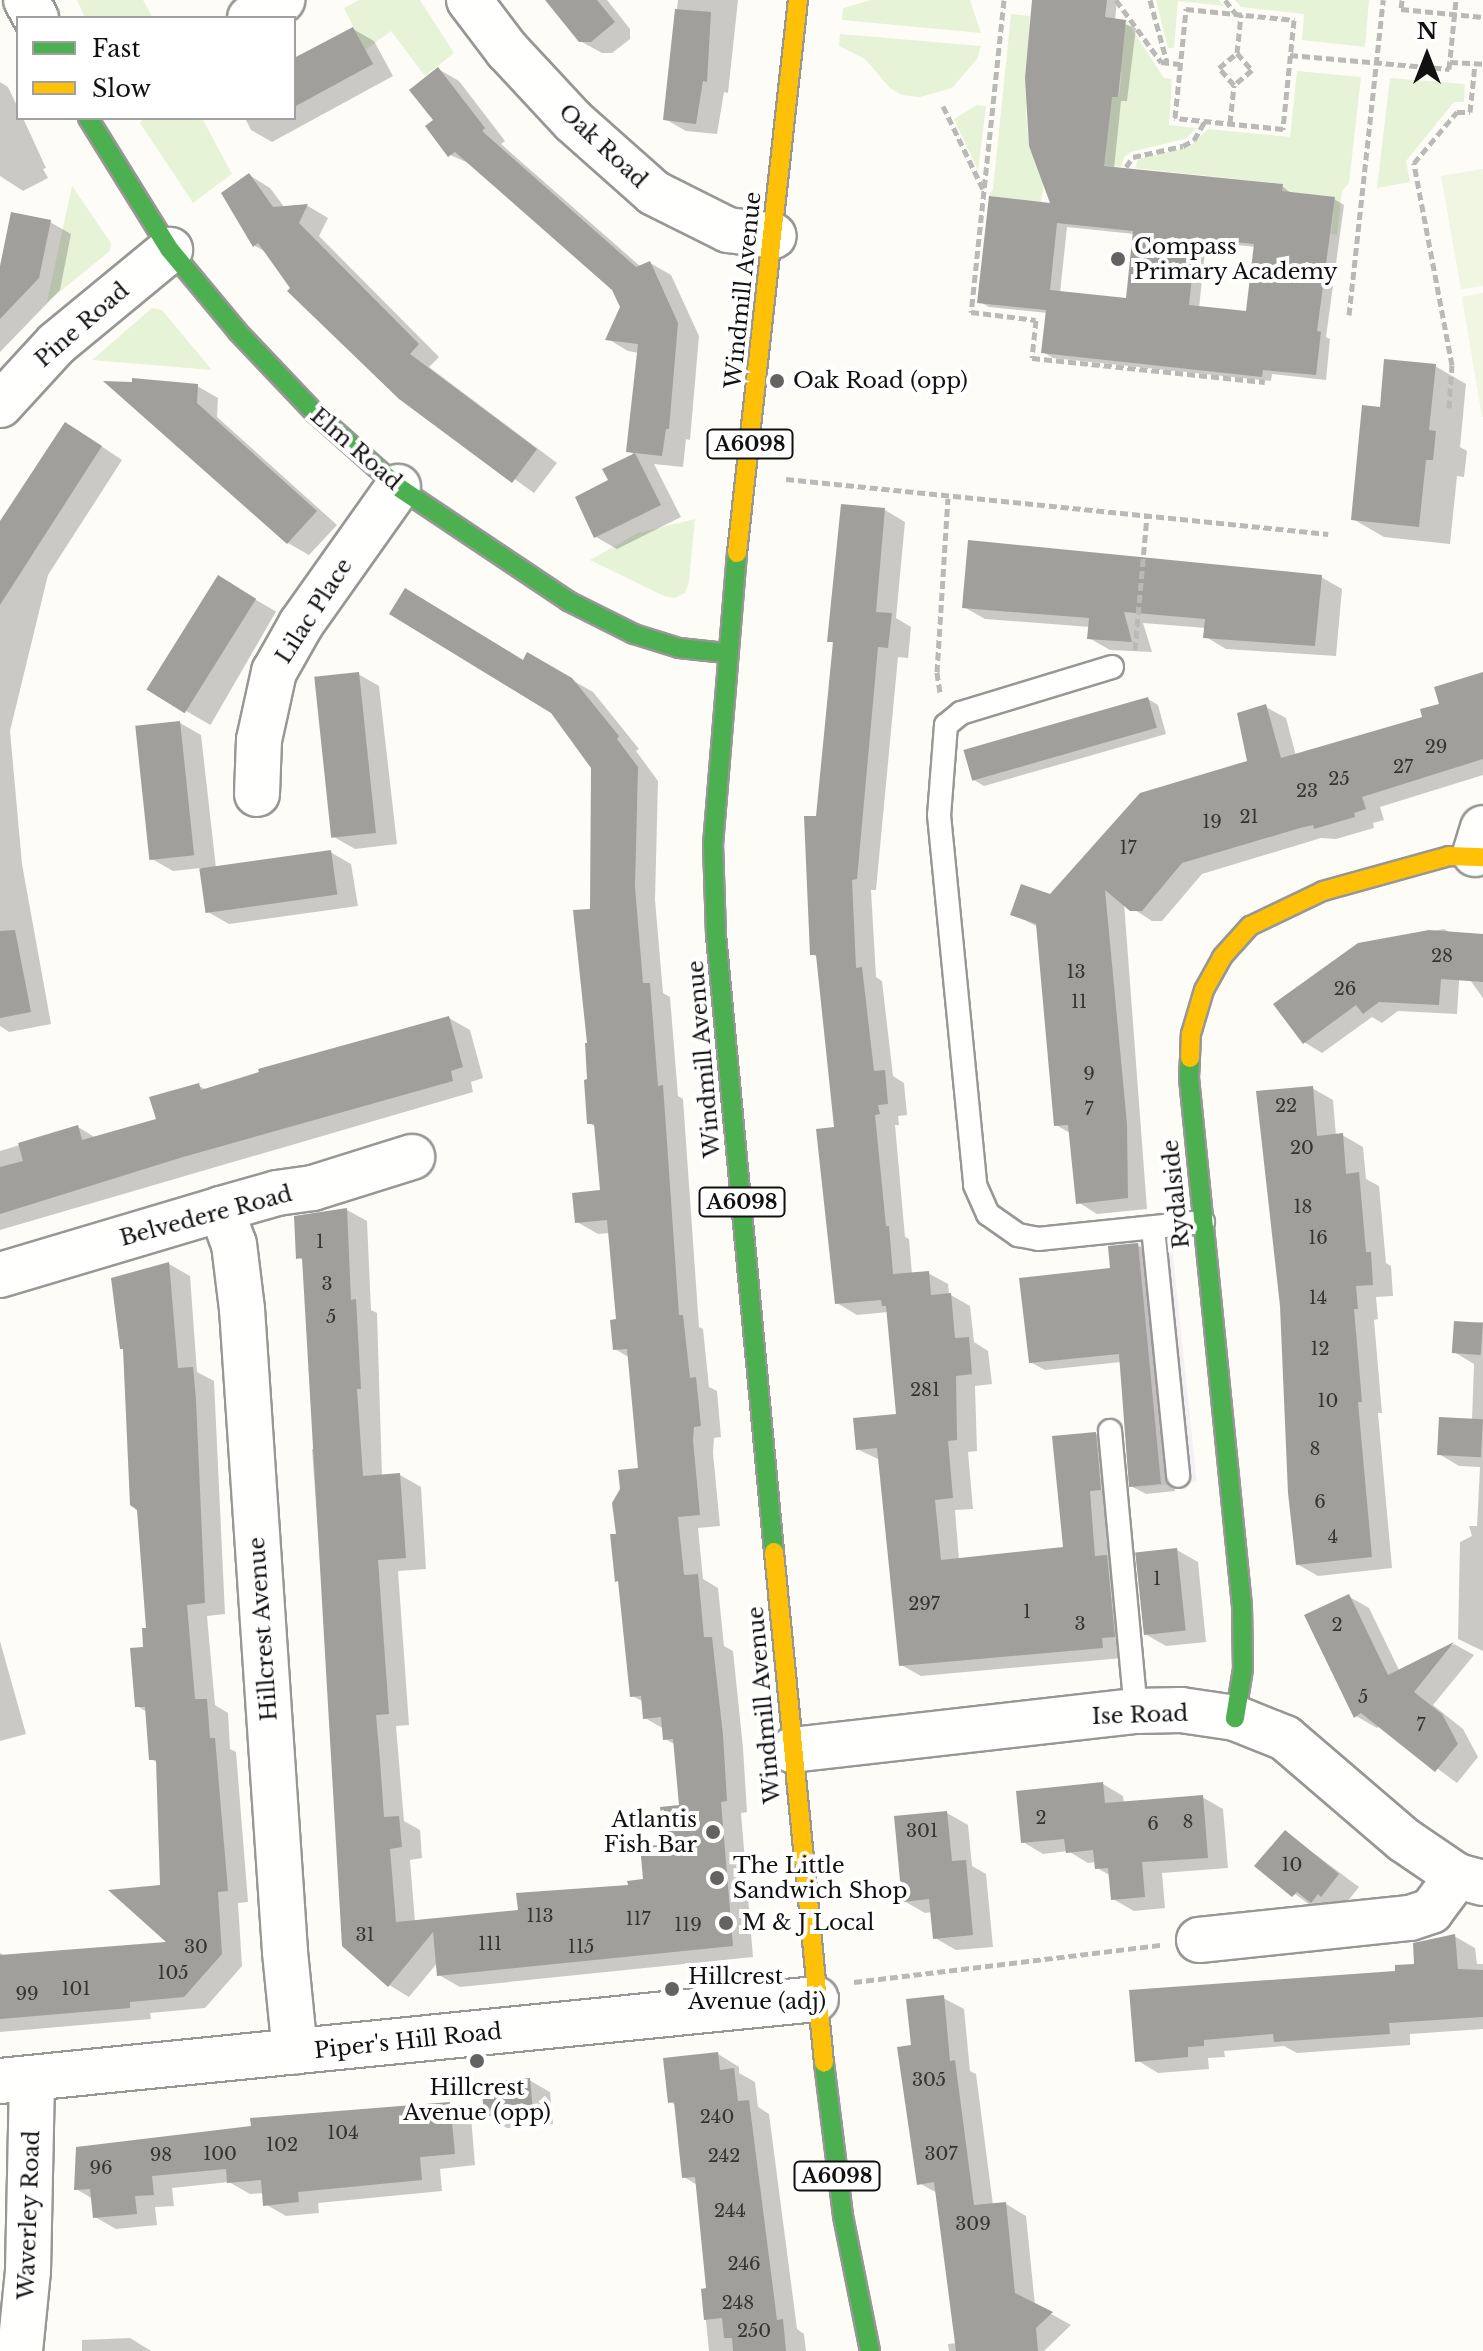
<!DOCTYPE html>
<html>
<head>
<meta charset="utf-8">
<style>
  body { margin:0 }
  #map { position:relative; width:1483px; height:2351px; overflow:hidden; background:#fdfcf7; font-family:"Libre Baskerville",serif }
  div>[style] { position:absolute }
  .industrial>* { inset:0; background:#f5f0f3; transform-origin:0 0 }
  .green>* { inset:0; background:#e7f3d7 }
  .pitch>* { inset:0; background:#f0f6e1 }
  .shadow>* { inset:0; background:#0003; transform-origin:0 0 }
  .building>* { inset:0; background:#a19f9c; transform-origin:0 0 }
  .path>* { height:5px; margin-top:-2.5px; transform-origin:0; background:repeating-linear-gradient(90deg,#b9b9b8 0 8px,transparent 0 12px) }
  .roads { filter:drop-shadow(2px 0 #979795) drop-shadow(-2px 0 #979795) drop-shadow(0 2px #979795) drop-shadow(0 -2px #979795) }
  .lane>* { height:22px; margin:-11px; padding:0 11px; transform-origin:11px; border-radius:11px; background:#fffffe }
  .street>* { height:44px; margin:-22px; padding:0 22px; transform-origin:22px; border-radius:22px; background:#fffffe }
  .fast>* { height:18px; margin:-9px; padding:0 9px; transform-origin:9px; border-radius:9px; background:#4caf50 }
  .slow>* { height:18px; margin:-9px; padding:0 9px; transform-origin:9px; border-radius:9px; background:#ffc107 }
  .dots>* { width:22px; height:22px; translate:-50% -50%; box-sizing:border-box; border:4px solid #fff; border-radius:50% }
  span { translate:-50% -50%; white-space:nowrap; text-align:center; line-height:1.15; -webkit-text-stroke:8px #fff; paint-order:stroke }
  .number-label { font-size:18px; color:#353434 }
  .number-label span { -webkit-text-stroke-width:0 }
  .shield-label span { padding:2px 6px; background:#fff; border:2px solid; border-radius:6px; -webkit-text-stroke-width:0 }
  .shield-label { font-size:20px; color:#111; font-weight:700 }
  .street-label { font-size:22px; color:#111 }
  .poi-label { font-size:22px; color:#111 }
  .left { translate:0 -50%; text-align:left }
  .right { translate:-100% -50%; text-align:right }
  .legend { position:absolute; left:16px; top:16px; width:280px; height:104px; box-sizing:border-box; background:#fff; border:2px solid #a0a0a0; margin:0; padding:10px 14px; list-style:none; font-size:24px; color:#111 }
  .legend li { display:flex; align-items:center; gap:16px; height:40px }
  .legend b { width:40px; border:2px solid #a0a0a0 }
  .north { position:absolute; left:1387px; top:16px; width:80px; height:80px; -webkit-text-stroke:6px #fff; paint-order:stroke; rotate:0deg; font-size:22px; font-weight:700; line-height:32px; text-align:center; color:#111 }
  .north::after { content:''; display:block; margin:auto; width:28px; height:36px; background:#111; clip-path:polygon(50% 0,100% 100%,50% 72%,0 100%) }
</style>
</head>
<body>
<div id="map">
  <div class="industrial">
    <i style="left:1171px;top:1237px;width:246px;height:64px;rotate:84deg"></i>
  </div>
  <div class="green">
    <i style="clip-path:polygon(77px 0,143px 0,153px 18px,85px 18px)"></i>
    <i style="clip-path:polygon(359px 0,420px 0,454px 53px,425px 76px,391px 31px,365px 50px,344px 8px)"></i>
    <i style="clip-path:polygon(871px 0,970px 0,981px 33px,842px 20px,843px 8px)"></i>
    <i style="clip-path:polygon(1156px 0,1219px 0,1224px 6px,1178px 1px,1174px 48px,1168px 48px)"></i>
    <i style="clip-path:polygon(1235px 0,1369px 0,1365px 47px,1302px 40px,1304px 14px,1241px 7px)"></i>
    <i style="clip-path:polygon(1011px 14px,1030px 16px,1026px 114px,1029px 146px,1044px 183px,1041px 202px,989px 196px,993px 189px)"></i>
    <i style="clip-path:polygon(1126px 20px,1164px 78px,1172px 79px,1169px 125px,1197px 128px,1185px 139px,1131px 152px,1124px 157px,1121px 167px,1066px 161px,1112px 97px,1119px 97px,1122px 72px,1114px 71px,1118px 40px,1124px 40px)"></i>
    <i style="clip-path:polygon(840px 34px,981px 46px,977px 59px,952px 88px,920px 97px,902px 95px,890px 88px,865px 59px,839px 46px)"></i>
    <i style="clip-path:polygon(1297px 71px,1361px 77px,1349px 183px,1342px 191px,1337px 235px,1331px 234px,1335px 198px,1282px 191px,1282px 184px,1135px 168px,1138px 159px,1189px 147px,1208px 129px,1290px 137px)"></i>
    <i style="clip-path:polygon(1390px 78px,1465px 84px,1464px 102px,1454px 102px,1406px 161px,1410px 182px,1377px 188px)"></i>
    <i style="clip-path:polygon(977px 105px,986px 106px,978px 170px,954px 119px)"></i>
    <i style="clip-path:polygon(144px 118px,202px 118px,232px 174px,193px 203px,140px 123px)"></i>
    <i style="clip-path:polygon(72px 186px,111px 243px,110px 251px,47px 302px)"></i>
    <i style="clip-path:polygon(152px 308px,162px 310px,212px 370px,92px 360px)"></i>
    <i style="clip-path:polygon(695px 519px,689px 582px,685px 593px,675px 598px,664px 596px,590px 560px,638px 533px)"></i>
  </div>
  <div class="pitch">
    <i style="clip-path:polygon(1483px 169px,1483px 286px,1461px 289px,1441px 176px)"></i>
    <i style="clip-path:polygon(1483px 293px,1483px 417px,1482px 417px,1462px 297px)"></i>
  </div>
  <div class="shadow">
    <i style="clip-path:polygon(548px 0,607px 0,630px 29px,630px 39px,612px 53px,602px 53px,580px 41px)"></i>
    <i style="clip-path:polygon(678px 0,738px 0,728px 93px,724px 92px,717px 134px,686px 131px,665px 119px)"></i>
    <i style="clip-path:polygon(evenodd,1034px 0,1117px 0,1115px 21px,1136px 28px,1127px 101px,1121px 101px,1114px 169px,1282px 186px,1292px 194px,1334px 199px,1344px 205px,1326px 337px,1330px 339px,1326px 380px,1272px 374px,1271px 381px,1053px 358px,1043px 352px,1048px 313px,989px 307px,980px 302px,1052px 205px,1034px 0,1067px 227px,1134px 234px,1127px 300px,1060px 293px,1067px 227px,1034px 0,1206px 242px,1256px 247px,1248px 313px,1199px 308px,1206px 242px)"></i>
    <i style="clip-path:polygon(353px 29px,374px 41px,393px 76px,272px 142px,251px 130px,245px 118px,294px 118px,294px 61px)"></i>
    <i style="clip-path:polygon(438px 69px,459px 81px,505px 141px,501px 144px,641px 267px,650px 263px,671px 275px,699px 336px,690px 440px,686px 439px,683px 467px,654px 464px,681px 517px,617px 549px,596px 537px,611px 481px,635px 455px,628px 451px,639px 353px,628px 351px,608px 339px,622px 307px,613px 289px,473px 165px,450px 155px,435px 120px)"></i>
    <i style="clip-path:polygon(0 82px,8px 87px,18px 108px,18px 118px,23px 118px,46px 168px,43px 169px,48px 178px,23px 191px,0 176px)"></i>
    <i style="clip-path:polygon(249px 175px,270px 188px,285px 208px,308px 206px,328px 218px,319px 236px,439px 357px,429px 367px,557px 463px,534px 493px,401px 397px,293px 288px,268px 253px,255px 246px,224px 193px)"></i>
    <i style="clip-path:polygon(50px 222px,71px 234px,60px 290px,0 352px,0 275px)"></i>
    <i style="clip-path:polygon(1435px 366px,1466px 384px,1460px 447px,1467px 451px,1464px 477px,1457px 476px,1450px 544px,1384px 537px,1353px 519px,1381px 409px)"></i>
    <i style="clip-path:polygon(108px 383px,197px 386px,218px 398px,217px 417px,337px 525px,309px 555px,288px 543px)"></i>
    <i style="clip-path:polygon(86px 436px,122px 460px,48px 575px,10px 731px,22px 864px,51px 1024px,9px 1032px,0 1026px,0 525px)"></i>
    <i style="clip-path:polygon(885px 510px,905px 522px,896px 618px,911px 627px,908px 658px,898px 657px,876px 890px,871px 890px,876px 977px,882px 981px,893px 1076px,904px 1083px,907px 1115px,898px 1116px,899px 1125px,895px 1125px,905px 1237px,909px 1239px,912px 1274px,928px 1273px,948px 1284px,949px 1294px,970px 1306px,974px 1342px,988px 1351px,992px 1384px,975px 1386px,977px 1451px,968px 1452px,973px 1509px,955px 1510px,959px 1560px,1065px 1549px,1096px 1434px,1116px 1446px,1123px 1658px,921px 1676px,901px 1665px,880px 1460px,857px 1449px,898px 1415px,888px 1312px,857px 1315px,837px 1303px,836px 1129px,818px 957px,812px 954px,818px 818px,835px 644px,829px 641px)"></i>
    <i style="clip-path:polygon(1321px 577px,1342px 589px,1336px 656px,1226px 649px,1206px 637px,1206px 628px,1143px 623px,1152px 652px,1110px 650px,1089px 638px,1090px 627px,985px 619px,964px 607px)"></i>
    <i style="left:218px;top:578px;width:67px;height:131px;rotate:30deg"></i>
    <i style="clip-path:polygon(528px 655px,593px 692px,639px 749px,636px 751px,658px 781px,655px 900px,663px 993px,670px 997px,678px 1096px,683px 1099px,699px 1327px,703px 1329px,709px 1387px,717px 1391px,721px 1437px,714px 1438px,713px 1453px,720px 1526px,698px 1528px,703px 1579px,718px 1588px,724px 1646px,733px 1651px,743px 1748px,747px 1812px,741px 1813px,753px 1957px,460px 1987px,439px 1975px,438px 1962px,409px 1997px,389px 1985px,344px 1898px,312px 1449px,316px 1449px,304px 1261px,298px 1257px,347px 1210px,367px 1221px,371px 1310px,377px 1313px,382px 1476px,400px 1475px,421px 1487px,426px 1569px,398px 1571px,409px 1725px,396px 1726px,400px 1774px,404px 1821px,420px 1830px,422px 1858px,410px 1860px,415px 1922px,520px 1912px,645px 1881px,681px 1807px,676px 1745px,665px 1739px,664px 1729px,645px 1718px,644px 1702px,632px 1696px,620px 1582px,617px 1581px,618px 1536px,640px 1470px,630px 1358px,615px 1349px,618px 1321px,610px 1233px,598px 1234px,577px 1222px,602px 1192px,596px 1127px,589px 1123px,593px 767px,524px 662px)"></i>
    <i style="clip-path:polygon(358px 674px,379px 686px,397px 844px,355px 849px,334px 837px)"></i>
    <i style="clip-path:polygon(1483px 675px,1483px 775px,1380px 807px,1384px 820px,1373px 823px,1374px 828px,1336px 839px,1321px 838px,1202px 874px,1162px 921px,1152px 921px,1124px 903px,1147px 1209px,1097px 1214px,1078px 1202px,1070px 1133px,1056px 1125px,1038px 927px,1013px 914px,1050px 897px,1249px 762px,1266px 707px,1286px 718px,1296px 756px,1425px 718px)"></i>
    <i style="clip-path:polygon(1148px 699px,1158px 705px,1166px 734px,984px 786px,974px 780px)"></i>
    <i style="clip-path:polygon(180px 723px,201px 735px,216px 868px,330px 852px,351px 864px,358px 906px,229px 924px,208px 912px,201px 868px,173px 871px,152px 859px)"></i>
    <i style="clip-path:polygon(1444px 929px,1453px 934px,1483px 936px,1483px 998px,1460px 966px,1457px 1014px,1398px 1011px,1382px 1023px,1372px 1017px,1322px 1053px,1304px 1042px,1359px 945px)"></i>
    <i style="clip-path:polygon(449px 1018px,470px 1030px,483px 1078px,471px 1082px,473px 1092px,0 1230px,0 1151px,78px 1127px,96px 1138px,158px 1120px,199px 1086px,207px 1090px)"></i>
    <i style="clip-path:polygon(1312px 1088px,1333px 1100px,1336px 1136px,1342px 1135px,1363px 1147px,1366px 1179px,1379px 1186px,1386px 1263px,1391px 1266px,1393px 1296px,1376px 1297px,1378px 1319px,1374px 1320px,1382px 1413px,1378px 1413px,1392px 1568px,1318px 1576px,1297px 1564px)"></i>
    <i style="clip-path:polygon(1137px 1245px,1152px 1253px,1175px 1491px,1146px 1494px,1131px 1486px,1121px 1362px,1045px 1370px,1030px 1362px)"></i>
    <i style="clip-path:polygon(169px 1264px,190px 1276px,197px 1372px,214px 1381px,225px 1614px,207px 1616px,215px 1705px,228px 1713px,230px 1749px,236px 1752px,248px 1902px,238px 1903px,242px 1966px,205px 2008px,150px 2013px,151px 2019px,0 2032px,0 1953px,7px 1957px,170px 1943px,162px 1887px,158px 1763px,151px 1759px,147px 1712px,137px 1706px,149px 1629px)"></i>
    <i style="clip-path:polygon(1483px 1314px,1483px 1651px,1458px 1639px,1460px 1542px,1472px 1536px,1469px 1526px,1477px 1526px,1480px 1467px,1459px 1466px,1439px 1454px,1472px 1420px,1474px 1364px,1454px 1352px,1456px 1323px,1483px 1322px)"></i>
    <i style="clip-path:polygon(1177px 1550px,1198px 1562px,1206px 1642px,1166px 1646px,1145px 1634px)"></i>
    <i style="clip-path:polygon(1348px 1596px,1369px 1608px,1400px 1672px,1454px 1644px,1474px 1655px,1433px 1705px,1463px 1729px,1478px 1757px,1457px 1783px,1380px 1726px,1377px 1728px,1356px 1716px)"></i>
    <i style="clip-path:polygon(0 1641px,26px 1734px,0 1741px)"></i>
    <i style="clip-path:polygon(1103px 1784px,1123px 1796px,1124px 1804px,1202px 1797px,1223px 1809px,1228px 1868px,1162px 1873px,1165px 1908px,1134px 1911px,1113px 1899px,1111px 1876px,1097px 1868px,1096px 1862px,1088px 1863px,1068px 1851px,1043px 1854px,1023px 1842px)"></i>
    <i style="clip-path:polygon(947px 1813px,968px 1825px,972px 1866px,986px 1874px,993px 1947px,956px 1950px,935px 1938px,932px 1912px,925px 1913px,904px 1901px)"></i>
    <i style="clip-path:polygon(1285px 1832px,1359px 1887px,1343px 1907px,1333px 1914px,1317px 1905px,1314px 1908px,1257px 1866px)"></i>
    <i style="clip-path:polygon(1454px 1936px,1475px 1948px,1477px 1964px,1483px 1964px,1483px 2029px,1410px 2034px,1410px 2045px,1297px 2053px,1284px 2046px,1224px 2051px,1225px 2057px,1208px 2058px,1209px 2069px,1158px 2073px,1137px 2060px,1416px 1966px,1415px 1944px)"></i>
    <i style="clip-path:polygon(943px 1998px,964px 2009px,970px 2071px,976px 2074px,993px 2205px,1006px 2204px,1026px 2216px,1035px 2305px,1071px 2325px,1044px 2351px,949px 2351px,948px 2344px,957px 2343px,937px 2193px,919px 2183px,913px 2047px)"></i>
    <i style="clip-path:polygon(718px 2054px,739px 2067px,739px 2073px,755px 2082px,758px 2107px,769px 2114px,797px 2329px,804px 2334px,806px 2351px,709px 2351px,703px 2291px,708px 2290px,697px 2185px,684px 2177px,676px 2105px,670px 2102px)"></i>
    <i style="clip-path:polygon(529px 2080px,550px 2092px,553px 2124px,507px 2128px,486px 2116px)"></i>
    <i style="clip-path:polygon(450px 2104px,471px 2117px,475px 2165px,440px 2169px,442px 2191px,318px 2203px,319px 2213px,286px 2216px,265px 2204px,264px 2193px,250px 2194px,229px 2182px,172px 2188px,174px 2206px,155px 2207px,157px 2225px,116px 2229px,95px 2217px,93px 2199px,76px 2189px)"></i>
    <i style="clip-path:polygon(130px 2338px,151px 2351px,82px 2351px,82px 2340px)"></i>
  </div>
  <div class="building">
    <i style="clip-path:polygon(545px 0,597px 0,615px 22px,591px 42px,579px 42px)"></i>
    <i style="clip-path:polygon(evenodd,1032px 0,1107px 0,1105px 17px,1126px 20px,1118px 97px,1112px 97px,1104px 166px,1283px 184px,1282px 191px,1335px 197px,1317px 331px,1321px 332px,1316px 375px,1263px 370px,1262px 377px,1041px 353px,1046px 310px,977px 303px,989px 196px,1050px 203px,1029px 146px,1025px 78px,1032px 0,1057px 223px,1133px 231px,1126px 298px,1050px 290px,1057px 223px,1032px 0,1196px 238px,1254px 244px,1246px 311px,1189px 305px,1196px 238px)"></i>
    <i style="clip-path:polygon(675px 9px,711px 12px,707px 82px,703px 81px,696px 124px,663px 120px)"></i>
    <i style="clip-path:polygon(353px 27px,373px 64px,294px 107px,294px 58px)"></i>
    <i style="clip-path:polygon(438px 67px,485px 128px,482px 131px,636px 267px,650px 261px,678px 323px,669px 429px,666px 429px,662px 456px,635px 453px,661px 505px,594px 538px,575px 497px,608px 480px,602px 469px,635px 453px,626px 452px,638px 344px,605px 340px,620px 307px,612px 290px,455px 152px,448px 157px,425px 126px,433px 120px,409px 90px)"></i>
    <i style="clip-path:polygon(249px 173px,273px 207px,308px 204px,299px 223px,419px 344px,410px 354px,537px 449px,512px 483px,399px 399px,287px 291px,290px 288px,258px 243px,253px 247px,221px 193px)"></i>
    <i style="clip-path:polygon(11px 212px,51px 220px,39px 278px,0 319px,0 266px)"></i>
    <i style="clip-path:polygon(1384px 359px,1436px 364px,1429px 430px,1436px 431px,1433px 460px,1426px 460px,1419px 527px,1351px 520px,1362px 405px,1380px 407px)"></i>
    <i style="clip-path:polygon(132px 378px,198px 384px,197px 403px,317px 511px,287px 544px,103px 381px,132px 382px)"></i>
    <i style="clip-path:polygon(65px 422px,102px 446px,0 605px,0 521px)"></i>
    <i style="clip-path:polygon(841px 504px,885px 508px,876px 612px,892px 613px,888px 648px,878px 647px,857px 879px,852px 880px,856px 968px,862px 967px,874px 1071px,885px 1070px,888px 1104px,878px 1105px,880px 1114px,875px 1115px,886px 1226px,889px 1226px,893px 1274px,929px 1271px,931px 1295px,951px 1293px,955px 1338px,969px 1337px,972px 1374px,956px 1376px,957px 1440px,948px 1441px,953px 1498px,935px 1500px,941px 1560px,1063px 1547px,1052px 1436px,1096px 1432px,1101px 1490px,1090px 1491px,1095px 1556px,1107px 1555px,1115px 1637px,1102px 1638px,1103px 1648px,899px 1666px,877px 1448px,856px 1450px,853px 1418px,896px 1414px,886px 1306px,882px 1306px,881px 1300px,835px 1304px,816px 1129px,834px 1127px,816px 955px,810px 955px,804px 816px,816px 816px,833px 642px,827px 642px)"></i>
    <i style="clip-path:polygon(968px 540px,1322px 575px,1315px 646px,1203px 638px,1205px 619px,1124px 612px,1132px 642px,1087px 639px,1089px 618px,962px 608px)"></i>
    <i style="left:218px;top:575px;width:45px;height:135px;rotate:32deg"></i>
    <i style="clip-path:polygon(405px 588px,523px 660px,527px 652px,572px 678px,619px 736px,617px 739px,638px 767px,635px 887px,643px 983px,650px 983px,658px 1086px,663px 1085px,679px 1315px,683px 1315px,690px 1378px,696px 1377px,701px 1426px,694px 1427px,693px 1440px,700px 1515px,678px 1517px,684px 1575px,698px 1574px,704px 1637px,712px 1637px,723px 1735px,727px 1801px,721px 1802px,733px 1946px,437px 1976px,433px 1932px,388px 1987px,342px 1946px,302px 1258px,296px 1259px,294px 1216px,347px 1208px,351px 1300px,356px 1299px,361px 1389px,357px 1389px,363px 1476px,400px 1473px,406px 1558px,378px 1560px,389px 1714px,376px 1715px,380px 1761px,384px 1817px,399px 1816px,402px 1847px,390px 1849px,396px 1922px,518px 1910px,516px 1893px,628px 1885px,627px 1881px,643px 1879px,640px 1846px,663px 1845px,660px 1807px,679px 1805px,673px 1739px,663px 1740px,661px 1717px,643px 1719px,641px 1696px,630px 1697px,618px 1581px,615px 1582px,610px 1534px,616px 1534px,612px 1503px,620px 1489px,618px 1470px,638px 1468px,627px 1349px,613px 1350px,610px 1320px,616px 1319px,607px 1220px,575px 1223px,572px 1193px,600px 1190px,594px 1124px,587px 1124px,584px 1080px,587px 1079px,585px 1043px,587px 1043px,573px 910px,590px 909px,591px 768px,551px 713px,389px 614px)"></i>
    <i style="left:359px;top:672px;width:162px;height:45px;rotate:84deg"></i>
    <i style="clip-path:polygon(1483px 672px,1483px 759px,1362px 797px,1366px 809px,1354px 813px,1355px 817px,1314px 829px,1313px 825px,1300px 828px,1182px 863px,1142px 911px,1130px 911px,1105px 890px,1127px 1124px,1128px 1198px,1076px 1204px,1068px 1125px,1054px 1126px,1036px 924px,1010px 915px,1021px 884px,1050px 894px,1140px 793px,1247px 761px,1237px 713px,1266px 704px,1281px 758px,1422px 717px,1420px 709px,1439px 704px,1434px 687px)"></i>
    <i style="left:1148px;top:697px;width:32px;height:192px;rotate:74deg"></i>
    <i style="left:180px;top:721px;width:135px;height:45px;rotate:84deg"></i>
    <i style="left:331px;top:850px;width:45px;height:133px;rotate:82deg"></i>
    <i style="clip-path:polygon(15px 930px,31px 1012px,0 1018px,0 931px)"></i>
    <i style="clip-path:polygon(1429px 930px,1483px 934px,1483px 982px,1441px 979px,1439px 1005px,1379px 1002px,1363px 1014px,1356px 1005px,1303px 1044px,1273px 1004px,1358px 943px)"></i>
    <i style="clip-path:polygon(449px 1016px,463px 1067px,451px 1071px,453px 1081px,183px 1157px,0 1214px,0 1167px,23px 1161px,18px 1143px,78px 1125px,82px 1140px,156px 1119px,149px 1097px,199px 1083px,201px 1090px,259px 1072px,258px 1069px)"></i>
    <i style="clip-path:polygon(1313px 1086px,1317px 1136px,1343px 1133px,1346px 1174px,1359px 1172px,1366px 1252px,1371px 1252px,1373px 1285px,1356px 1286px,1358px 1309px,1354px 1309px,1362px 1402px,1358px 1402px,1372px 1557px,1296px 1565px,1288px 1493px,1280px 1306px,1256px 1091px)"></i>
    <i style="clip-path:polygon(1138px 1243px,1161px 1484px,1129px 1487px,1119px 1354px,1029px 1363px,1019px 1278px,1110px 1268px,1108px 1246px)"></i>
    <i style="clip-path:polygon(169px 1262px,178px 1368px,193px 1367px,196px 1400px,205px 1603px,187px 1605px,195px 1699px,207px 1699px,210px 1738px,215px 1738px,228px 1891px,218px 1892px,222px 1954px,184px 1997px,130px 2002px,130px 2008px,0 2019px,0 1955px,166px 1942px,108px 1890px,160px 1885px,156px 1760px,149px 1760px,145px 1707px,135px 1707px,130px 1648px,143px 1647px,142px 1628px,146px 1628px,137px 1510px,130px 1505px,123px 1349px,120px 1349px,111px 1278px)"></i>
    <i style="left:1454px;top:1321px;width:29px;height:32px;rotate:4deg"></i>
    <i style="left:1439px;top:1417px;width:44px;height:38px;rotate:3deg"></i>
    <i style="left:1177px;top:1548px;width:83px;height:42px;rotate:84deg"></i>
    <i style="clip-path:polygon(1349px 1594px,1388px 1675px,1454px 1642px,1414px 1692px,1442px 1714px,1458px 1744px,1435px 1772px,1361px 1713px,1354px 1718px,1304px 1615px)"></i>
    <i style="clip-path:polygon(1103px 1782px,1105px 1803px,1203px 1795px,1208px 1858px,1142px 1862px,1145px 1897px,1111px 1900px,1108px 1868px,1095px 1869px,1093px 1850px,1066px 1853px,1064px 1839px,1021px 1843px,1016px 1791px)"></i>
    <i style="clip-path:polygon(947px 1811px,952px 1861px,966px 1860px,973px 1935px,933px 1939px,929px 1899px,902px 1902px,894px 1816px)"></i>
    <i style="clip-path:polygon(1285px 1830px,1339px 1874px,1321px 1897px,1318px 1894px,1311px 1903px,1297px 1892px,1292px 1897px,1254px 1866px)"></i>
    <i style="clip-path:polygon(1455px 1934px,1458px 1969px,1483px 1970px,1483px 2017px,1389px 2023px,1390px 2034px,1274px 2042px,1273px 2034px,1204px 2040px,1204px 2046px,1188px 2047px,1188px 2057px,1135px 2062px,1129px 1990px,1395px 1971px,1395px 1965px,1414px 1964px,1413px 1943px)"></i>
    <i style="clip-path:polygon(944px 1995px,950px 2061px,955px 2060px,974px 2205px,1006px 2202px,1015px 2293px,1053px 2312px,1036px 2328px,1038px 2351px,956px 2351px,934px 2182px,917px 2185px,897px 2047px,911px 2045px,906px 1999px)"></i>
    <i style="clip-path:polygon(718px 2052px,720px 2070px,734px 2068px,738px 2101px,749px 2100px,777px 2320px,783px 2319px,786px 2351px,733px 2351px,732px 2338px,724px 2338px,722px 2318px,704px 2320px,701px 2289px,706px 2288px,695px 2177px,682px 2178px,674px 2102px,668px 2103px,663px 2058px)"></i>
    <i style="left:530px;top:2078px;width:34px;height:49px;rotate:85deg"></i>
    <i style="clip-path:polygon(450px 2102px,455px 2154px,420px 2157px,422px 2180px,298px 2192px,299px 2202px,263px 2206px,261px 2180px,227px 2183px,226px 2169px,152px 2176px,154px 2195px,135px 2196px,137px 2214px,93px 2218px,90px 2189px,74px 2190px,76px 2147px,251px 2126px,250px 2118px)"></i>
  </div>
  <div class="path">
    <i style="left:1004px;top:0;width:314px;rotate:96deg"></i>
    <i style="left:971px;top:312px;width:65px;rotate:7deg"></i>
    <i style="left:1036px;top:320px;width:38px;rotate:96deg"></i>
    <i style="left:1032px;top:358px;width:234px;rotate:5.9deg"></i>
    <i style="left:1116px;top:0;width:77px;rotate:54deg"></i>
    <i style="left:1161px;top:62px;width:19px;rotate:6deg"></i>
    <i style="left:1150px;top:0;width:64px;rotate:74.7deg"></i>
    <i style="left:1225px;top:0;width:18px;rotate:52deg"></i>
    <i style="left:1402px;top:0;width:9px;rotate:96deg"></i>
    <i style="left:1401px;top:9px;width:82px;rotate:5.6deg"></i>
    <i style="left:1186px;top:9px;width:109px;rotate:5.8deg"></i>
    <i style="left:1294px;top:20px;width:110px;rotate:95.8deg"></i>
    <i style="left:1283px;top:129px;width:109px;rotate:-174.2deg"></i>
    <i style="left:1175px;top:118px;width:110px;rotate:-84.2deg"></i>
    <i style="left:1237px;top:53px;width:23px;rotate:49deg"></i>
    <i style="left:1252px;top:70px;width:23px;rotate:140deg"></i>
    <i style="left:1234px;top:85px;width:23px;rotate:-131deg"></i>
    <i style="left:1219px;top:68px;width:23px;rotate:-40deg"></i>
    <i style="left:1237px;top:53px;width:39px;rotate:-84deg"></i>
    <i style="left:1290px;top:55px;width:160px;rotate:5deg"></i>
    <i style="left:1449px;top:69px;width:69px;rotate:-84.2deg"></i>
    <i style="left:1450px;top:62px;width:33px;rotate:3deg"></i>
    <i style="left:943px;top:106px;width:92px;rotate:64.3deg"></i>
    <i style="left:1230px;top:123px;width:38px;rotate:-84deg"></i>
    <i style="left:1126px;top:167px;width:12px;rotate:-55deg"></i>
    <i style="left:1133px;top:157px;width:51px;rotate:-12.4deg"></i>
    <i style="left:1183px;top:146px;width:13px;rotate:-29deg"></i>
    <i style="left:1194px;top:140px;width:22px;rotate:-60deg"></i>
    <i style="left:1349px;top:315px;width:317px;rotate:-83.8deg"></i>
    <i style="left:1449px;top:408px;width:43px;rotate:-86deg"></i>
    <i style="left:1452px;top:365px;width:206px;rotate:-100.7deg"></i>
    <i style="left:1414px;top:163px;width:67px;rotate:-49.9deg"></i>
    <i style="left:1457px;top:112px;width:13px"></i>
    <i style="left:1470px;top:112px;width:48px;rotate:-84.1deg"></i>
    <i style="left:786px;top:479px;width:545px;rotate:5.79deg"></i>
    <i style="left:1135px;top:650px;width:135px;rotate:-84.9deg"></i>
    <i style="left:940px;top:692px;width:20px;rotate:-99deg"></i>
    <i style="left:937px;top:672px;width:174px;rotate:-86.4deg"></i>
    <i style="left:854px;top:1982px;width:309px;rotate:-6.9deg"></i>
  </div>
  <div class="roads">
    <div class="lane">
      <i style="left:1112px;top:667px;width:158px;rotate:163.1deg"></i>
      <i style="left:961px;top:713px;width:19px;rotate:141deg"></i>
      <i style="left:946px;top:725px;width:90px;rotate:94.4deg"></i>
      <i style="left:939px;top:815px;width:372px;rotate:84.4deg"></i>
      <i style="left:975px;top:1185px;width:32px;rotate:66deg"></i>
      <i style="left:988px;top:1214px;width:37px;rotate:35deg"></i>
      <i style="left:1018px;top:1235px;width:20px;rotate:11deg"></i>
      <i style="left:1038px;top:1239px;width:166px;rotate:-5.9deg"></i>
      <i style="left:1153px;top:1228px;width:249px;rotate:84.2deg"></i>
      <i style="left:1110px;top:1431px;width:281px;rotate:84.7deg"></i>
    </div>
    <div class="street">
      <i style="left:26px;top:0;width:21px;rotate:61deg"></i>
      <i style="left:469px;top:0;width:63px;rotate:52.8deg"></i>
      <i style="left:507px;top:50px;width:97px;rotate:47.1deg"></i>
      <i style="left:573px;top:121px;width:108px;rotate:41.6deg"></i>
      <i style="left:654px;top:193px;width:83px;rotate:26.6deg"></i>
      <i style="left:728px;top:230px;width:46px;rotate:7.4deg"></i>
      <i style="left:250px;top:18px;width:37px;rotate:-29deg"></i>
      <i style="left:0;top:405px;width:83px;rotate:-47.4deg"></i>
      <i style="left:56px;top:344px;width:148px;rotate:-39.5deg"></i>
      <i style="left:257px;top:794px;width:54px;rotate:-87.9deg"></i>
      <i style="left:259px;top:740px;width:70px;rotate:-77.6deg"></i>
      <i style="left:274px;top:672px;width:55px;rotate:-60.6deg"></i>
      <i style="left:301px;top:624px;width:168px;rotate:-54.7deg"></i>
      <i style="left:1475px;top:854px;width:27px;rotate:-73deg"></i>
      <i style="left:221px;top:1209px;width:37px;rotate:70deg"></i>
      <i style="left:234px;top:1244px;width:65px;rotate:83deg"></i>
      <i style="left:242px;top:1309px;width:644px;rotate:86.17deg"></i>
      <i style="left:285px;top:1952px;width:100px;rotate:84.3deg"></i>
      <i style="left:0;top:1275px;width:231px;rotate:-16.6deg"></i>
      <i style="left:221px;top:1209px;width:58px;rotate:-15.9deg"></i>
      <i style="left:277px;top:1193px;width:36px;rotate:-8deg"></i>
      <i style="left:313px;top:1188px;width:104px;rotate:-17.4deg"></i>
      <i style="left:792px;top:1750px;width:346px;rotate:-6.5deg"></i>
      <i style="left:1136px;top:1711px;width:45px;rotate:-1.3deg"></i>
      <i style="left:1181px;top:1710px;width:55px;rotate:8.4deg"></i>
      <i style="left:1235px;top:1718px;width:54px;rotate:21.8deg"></i>
      <i style="left:1285px;top:1738px;width:157px;rotate:40.6deg"></i>
      <i style="left:1404px;top:1840px;width:64px;rotate:34.2deg"></i>
      <i style="left:1457px;top:1876px;width:27px;rotate:15deg"></i>
      <i style="left:1199px;top:1940px;width:212px;rotate:-6deg"></i>
      <i style="left:1410px;top:1918px;width:22px;rotate:-18deg"></i>
      <i style="left:1431px;top:1911px;width:44px;rotate:-53.4deg"></i>
      <i style="left:0;top:2081px;width:820px;rotate:-5.74deg"></i>
      <i style="left:20px;top:2351px;width:80px;rotate:-84.3deg"></i>
      <i style="left:28px;top:2271px;width:193px;rotate:-88.8deg"></i>
    </div>
    <div class="fast">
      <i style="left:88px;top:118px;width:155px;rotate:58.2deg"></i>
      <i style="left:170px;top:250px;width:107px;rotate:50.3deg"></i>
      <i style="left:238px;top:332px;width:112px;rotate:46.5deg"></i>
      <i style="left:315px;top:413px;width:111px;rotate:41.7deg"></i>
      <i style="left:398px;top:487px;width:205px;rotate:33.8deg"></i>
      <i style="left:568px;top:601px;width:74px;rotate:26.6deg"></i>
      <i style="left:634px;top:634px;width:47px;rotate:17.3deg"></i>
      <i style="left:679px;top:648px;width:47px;rotate:6.1deg"></i>
      <i style="left:737px;top:553px;width:292px;rotate:94.7deg"></i>
      <i style="left:713px;top:844px;width:91px;rotate:88.1deg"></i>
      <i style="left:716px;top:935px;width:620px;rotate:84.63deg"></i>
      <i style="left:1190px;top:1058px;width:20px;rotate:93deg"></i>
      <i style="left:1189px;top:1078px;width:531px;rotate:84.27deg"></i>
      <i style="left:1242px;top:1606px;width:63px;rotate:89.1deg"></i>
      <i style="left:1243px;top:1669px;width:50px;rotate:99.3deg"></i>
      <i style="left:824px;top:2063px;width:154px;rotate:82.9deg"></i>
      <i style="left:843px;top:2216px;width:138px;rotate:78.7deg"></i>
    </div>
    <div class="slow">
      <i style="left:737px;top:553px;width:556px;rotate:-83.71deg"></i>
      <i style="left:1190px;top:1058px;width:24px;rotate:-88deg"></i>
      <i style="left:1191px;top:1034px;width:46px;rotate:-73.5deg"></i>
      <i style="left:1204px;top:990px;width:38px;rotate:-61deg"></i>
      <i style="left:1222px;top:957px;width:42px;rotate:-47.9deg"></i>
      <i style="left:1250px;top:926px;width:81px;rotate:-25.6deg"></i>
      <i style="left:1323px;top:891px;width:131px;rotate:-15.5deg"></i>
      <i style="left:1449px;top:856px;width:34px;rotate:2deg"></i>
      <i style="left:774px;top:1552px;width:513px;rotate:84.41deg"></i>
    </div>
  </div>
  <div class="dots">
    <i style="left:1118px;top:259px;background:#646362"></i>
    <i style="left:777px;top:381px;background:#646362"></i>
    <i style="left:713px;top:1832px;background:#646362"></i>
    <i style="left:717px;top:1878px;background:#646362"></i>
    <i style="left:726px;top:1923px;background:#646362"></i>
    <i style="left:672px;top:1989px;background:#646362"></i>
    <i style="left:477px;top:2061px;background:#646362"></i>
  </div>
  <div class="number-label">
    <span style="left:1436px;top:747px">29</span>
    <span style="left:1403px;top:767px">27</span>
    <span style="left:1339px;top:779px">25</span>
    <span style="left:1307px;top:791px">23</span>
    <span style="left:1249px;top:817px">21</span>
    <span style="left:1212px;top:822px">19</span>
    <span style="left:1128px;top:848px">17</span>
    <span style="left:1442px;top:956px">28</span>
    <span style="left:1076px;top:972px">13</span>
    <span style="left:1345px;top:989px">26</span>
    <span style="left:1079px;top:1002px">11</span>
    <span style="left:1089px;top:1074px">9</span>
    <span style="left:1286px;top:1106px">22</span>
    <span style="left:1089px;top:1109px">7</span>
    <span style="left:1302px;top:1148px">20</span>
    <span style="left:1303px;top:1207px">18</span>
    <span style="left:1318px;top:1238px">16</span>
    <span style="left:320px;top:1242px">1</span>
    <span style="left:327px;top:1284px">3</span>
    <span style="left:1318px;top:1298px">14</span>
    <span style="left:331px;top:1317px">5</span>
    <span style="left:1320px;top:1349px">12</span>
    <span style="left:925px;top:1390px">281</span>
    <span style="left:1328px;top:1401px">10</span>
    <span style="left:1315px;top:1449px">8</span>
    <span style="left:1320px;top:1502px">6</span>
    <span style="left:1333px;top:1537px">4</span>
    <span style="left:1157px;top:1579px">1</span>
    <span style="left:924px;top:1604px">297</span>
    <span style="left:1027px;top:1612px">1</span>
    <span style="left:1080px;top:1624px">3</span>
    <span style="left:1337px;top:1625px">2</span>
    <span style="left:1363px;top:1697px">5</span>
    <span style="left:1421px;top:1725px">7</span>
    <span style="left:1041px;top:1818px">2</span>
    <span style="left:1188px;top:1822px">8</span>
    <span style="left:1153px;top:1824px">6</span>
    <span style="left:922px;top:1831px">301</span>
    <span style="left:1292px;top:1865px">10</span>
    <span style="left:540px;top:1916px">113</span>
    <span style="left:638px;top:1919px">117</span>
    <span style="left:688px;top:1925px">119</span>
    <span style="left:365px;top:1935px">31</span>
    <span style="left:490px;top:1944px">111</span>
    <span style="left:196px;top:1947px">30</span>
    <span style="left:581px;top:1947px">115</span>
    <span style="left:173px;top:1973px">105</span>
    <span style="left:76px;top:1989px">101</span>
    <span style="left:27px;top:1994px">99</span>
    <span style="left:929px;top:2080px">305</span>
    <span style="left:717px;top:2117px">240</span>
    <span style="left:343px;top:2133px">104</span>
    <span style="left:282px;top:2145px">102</span>
    <span style="left:220px;top:2154px">100</span>
    <span style="left:941px;top:2154px">307</span>
    <span style="left:161px;top:2155px">98</span>
    <span style="left:724px;top:2156px">242</span>
    <span style="left:101px;top:2168px">96</span>
    <span style="left:730px;top:2211px">244</span>
    <span style="left:973px;top:2224px">309</span>
    <span style="left:744px;top:2264px">246</span>
    <span style="left:738px;top:2303px">248</span>
    <span style="left:754px;top:2331px">250</span>
  </div>
  <div class="shield-label">
    <span style="left:750px;top:444px">A6098</span>
    <span style="left:742px;top:1202px">A6098</span>
    <span style="left:837px;top:2176px">A6098</span>
  </div>
  <div class="street-label">
    <span style="left:603px;top:146px;rotate:43deg">Oak Road</span>
    <span style="left:743px;top:290px;rotate:-84deg">Windmill Avenue</span>
    <span style="left:82px;top:325px;rotate:-41deg">Pine Road</span>
    <span style="left:356px;top:449px;rotate:41deg">Elm Road</span>
    <span style="left:314px;top:611px;rotate:-57deg">Lilac Place</span>
    <span style="left:704px;top:1059px;rotate:-95deg">Windmill Avenue</span>
    <span style="left:1176px;top:1194px;rotate:-96deg">Rydalside</span>
    <span style="left:206px;top:1216px;rotate:-15deg">Belvedere Road</span>
    <span style="left:263px;top:1629px;rotate:-94deg">Hillcrest Avenue</span>
    <span style="left:764px;top:1705px;rotate:-95deg">Windmill Avenue</span>
    <span style="left:1140px;top:1715px;rotate:-2deg">Ise Road</span>
    <span style="left:408px;top:2041px;rotate:-6deg">Piper's Hill Road</span>
    <span style="left:29px;top:2215px;rotate:-88deg">Waverley Road</span>
  </div>
  <div class="poi-label">
    <span class="left" style="left:1134px;top:259px">Compass<br>Primary Academy</span>
    <span class="left" style="left:793px;top:381px">Oak Road (opp)</span>
    <span class="right" style="left:697px;top:1832px">Atlantis<br>Fish Bar</span>
    <span class="left" style="left:733px;top:1878px">The Little<br>Sandwich Shop</span>
    <span class="left" style="left:742px;top:1923px">M &amp; J Local</span>
    <span class="left" style="left:688px;top:1989px">Hillcrest<br>Avenue (adj)</span>
    <span style="left:477px;top:2100px">Hillcrest<br>Avenue (opp)</span>
  </div>
  <ul class="legend">
  <li><b style="height:10px;background:#4caf50"></b>Fast</li>
  <li><b style="height:10px;background:#ffc107"></b>Slow</li>
  </ul>
  <div class="north">N</div>
</div>
</body>
</html>
